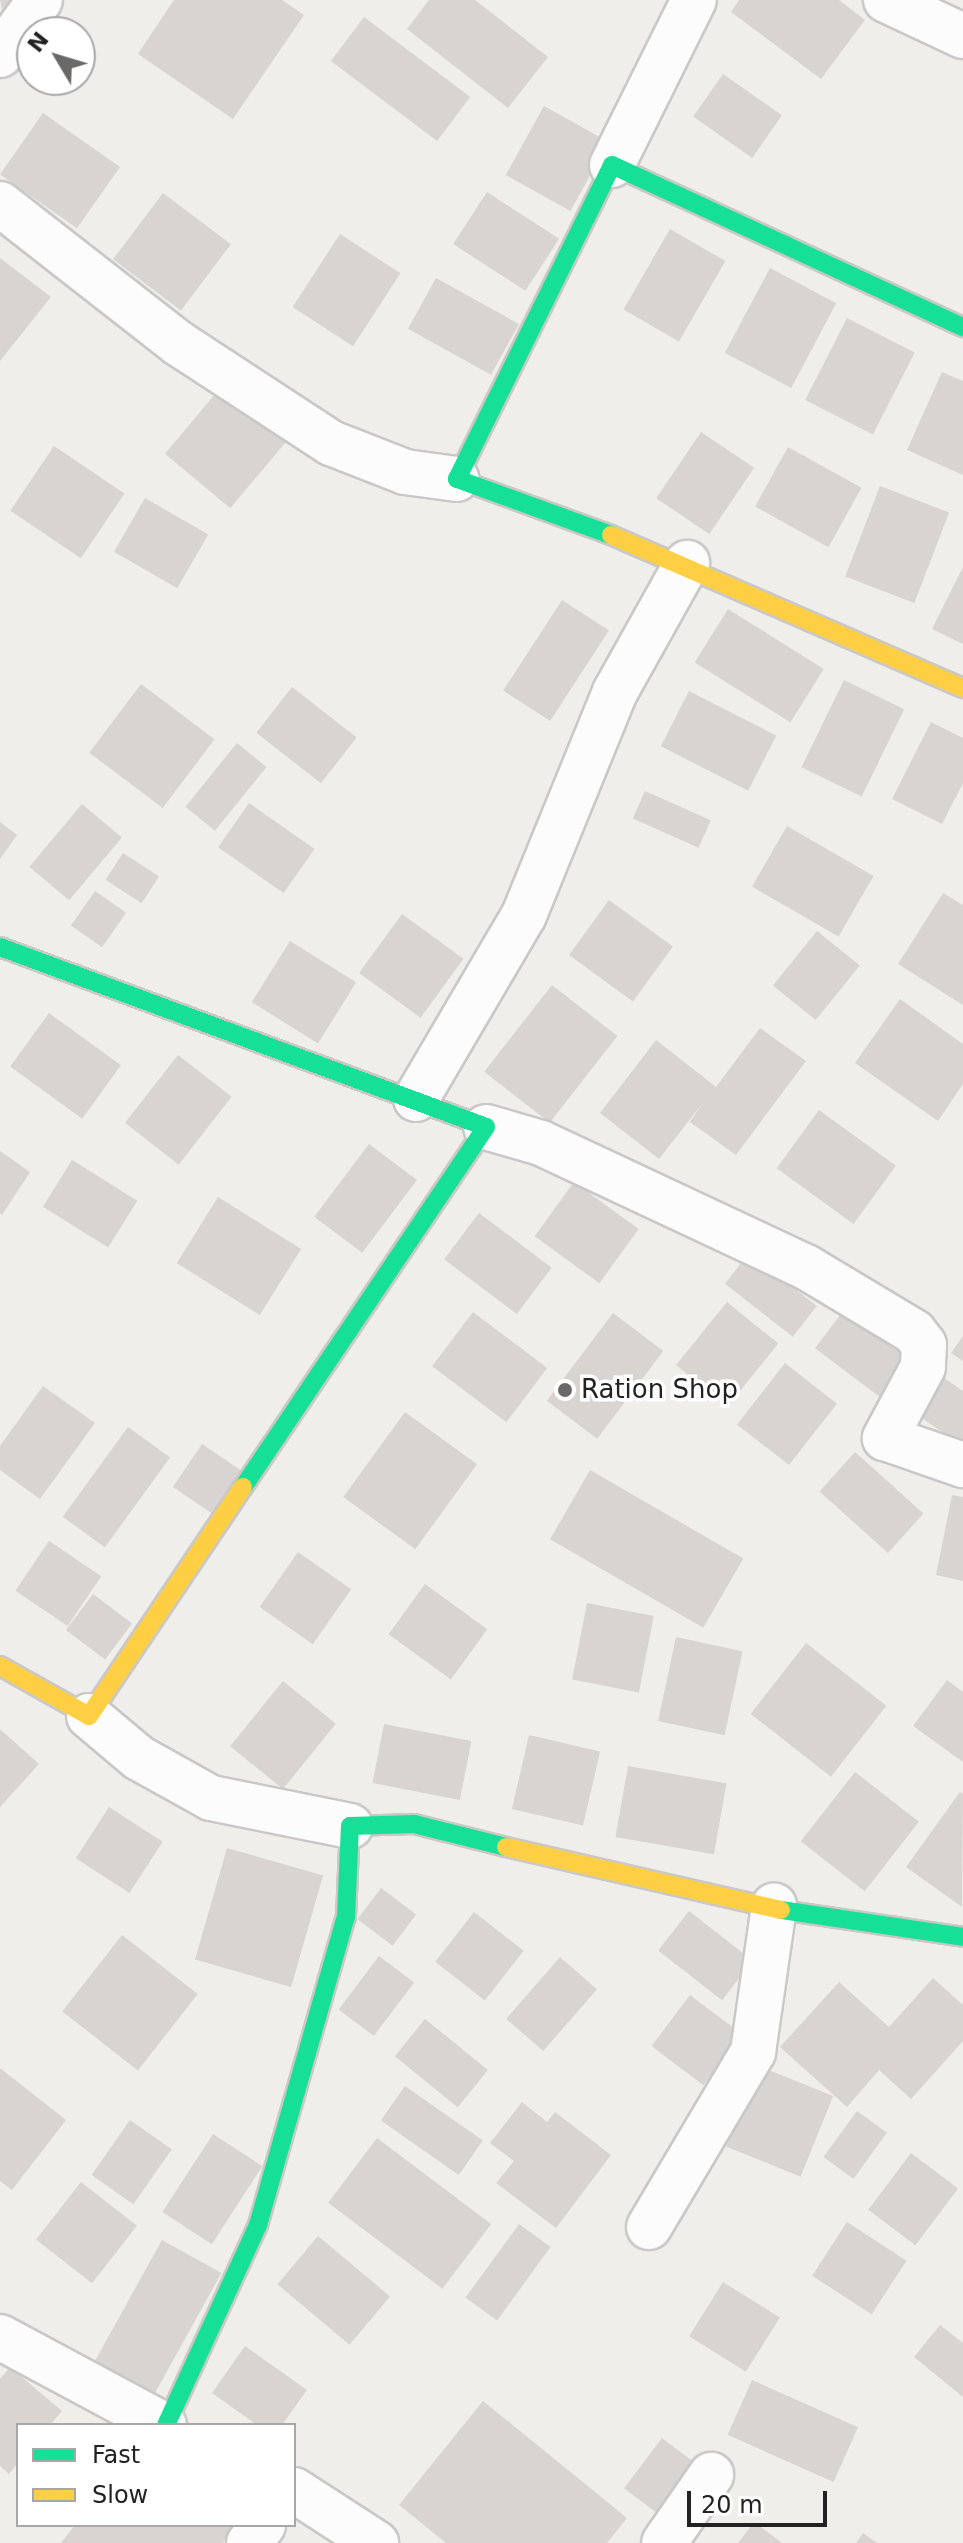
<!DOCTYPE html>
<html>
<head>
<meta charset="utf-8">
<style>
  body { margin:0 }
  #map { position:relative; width:963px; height:2543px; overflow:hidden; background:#f0eeeb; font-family:"DejaVu Sans",sans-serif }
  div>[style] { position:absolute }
  .building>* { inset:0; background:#d7d4d2; transform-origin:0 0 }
  .roads { filter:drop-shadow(2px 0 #c9c8c7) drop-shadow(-2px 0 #c9c8c7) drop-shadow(0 2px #c9c8c7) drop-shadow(0 -2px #c9c8c7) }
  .street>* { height:44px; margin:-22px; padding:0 22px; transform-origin:22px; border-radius:22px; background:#fdfcfc }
  .fast>* { height:18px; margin:-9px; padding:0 9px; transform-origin:9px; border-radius:9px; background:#16e098 }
  .slow>* { height:18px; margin:-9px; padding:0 9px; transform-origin:9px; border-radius:9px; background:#ffcf43 }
  .dots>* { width:22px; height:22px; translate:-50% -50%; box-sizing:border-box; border:4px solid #fff; border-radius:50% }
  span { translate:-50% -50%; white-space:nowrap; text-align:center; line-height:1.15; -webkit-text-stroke:7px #fff; paint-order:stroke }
  .poi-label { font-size:26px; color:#222 }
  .left { translate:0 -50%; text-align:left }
  .legend { position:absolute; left:16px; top:2423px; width:280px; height:104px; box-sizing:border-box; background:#fff; border:2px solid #a7a7a7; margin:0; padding:10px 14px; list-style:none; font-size:24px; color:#222 }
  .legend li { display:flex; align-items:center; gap:16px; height:40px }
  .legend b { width:40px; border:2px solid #a7a7a7 }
  .north { position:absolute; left:16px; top:16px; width:80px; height:80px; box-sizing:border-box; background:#fff; border:2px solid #a7a7a7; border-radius:50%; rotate:308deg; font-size:22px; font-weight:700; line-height:32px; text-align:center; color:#222 }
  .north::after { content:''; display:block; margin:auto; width:28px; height:36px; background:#6a6968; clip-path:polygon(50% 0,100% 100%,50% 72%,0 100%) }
  .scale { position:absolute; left:687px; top:2491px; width:140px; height:36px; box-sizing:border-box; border:4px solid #222; border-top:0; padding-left:10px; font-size:24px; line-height:28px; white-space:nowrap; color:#222; -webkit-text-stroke:6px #fff; paint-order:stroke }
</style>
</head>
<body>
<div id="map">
  <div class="building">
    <i style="clip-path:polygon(0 0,17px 0,4px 17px)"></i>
    <i style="clip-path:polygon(174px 0,282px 0,304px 15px,233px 119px,138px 54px)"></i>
    <i style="clip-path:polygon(429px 0,475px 0,548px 57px,508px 108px,407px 29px)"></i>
    <i style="clip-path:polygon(739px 0,839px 0,865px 20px,821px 79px,731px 12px)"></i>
    <i style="left:364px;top:17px;width:133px;height:55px;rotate:37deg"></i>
    <i style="left:723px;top:74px;width:72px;height:52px;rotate:35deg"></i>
    <i style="left:544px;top:106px;width:74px;height:79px;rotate:29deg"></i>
    <i style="left:43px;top:113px;width:94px;height:75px;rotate:35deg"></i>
    <i style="left:487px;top:192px;width:86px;height:62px;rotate:33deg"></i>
    <i style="left:163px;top:193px;width:85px;height:83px;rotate:37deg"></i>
    <i style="left:670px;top:229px;width:64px;height:93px;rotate:30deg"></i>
    <i style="left:340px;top:234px;width:72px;height:87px;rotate:33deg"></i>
    <i style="clip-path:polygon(0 258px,51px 297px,0 361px)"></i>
    <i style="left:770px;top:268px;width:75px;height:96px;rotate:28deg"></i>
    <i style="left:436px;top:278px;width:95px;height:58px;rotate:29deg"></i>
    <i style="left:847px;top:318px;width:76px;height:92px;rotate:27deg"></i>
    <i style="clip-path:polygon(942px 372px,963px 381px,963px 475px,907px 450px)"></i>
    <i style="left:221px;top:387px;width:85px;height:87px;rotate:40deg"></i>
    <i style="left:701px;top:432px;width:64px;height:80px;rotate:34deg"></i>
    <i style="left:54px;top:446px;width:85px;height:78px;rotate:34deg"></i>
    <i style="left:788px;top:447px;width:84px;height:68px;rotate:29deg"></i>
    <i style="left:880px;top:486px;width:74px;height:97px;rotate:21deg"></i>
    <i style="left:145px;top:498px;width:73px;height:62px;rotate:30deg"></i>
    <i style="clip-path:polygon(963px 567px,963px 644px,932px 629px)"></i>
    <i style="left:562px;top:600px;width:56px;height:108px;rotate:33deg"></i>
    <i style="left:728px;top:609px;width:113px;height:63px;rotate:32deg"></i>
    <i style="left:844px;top:680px;width:67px;height:97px;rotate:26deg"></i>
    <i style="left:141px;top:684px;width:92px;height:86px;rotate:37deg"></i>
    <i style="left:292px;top:687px;width:82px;height:58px;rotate:38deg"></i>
    <i style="left:689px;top:691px;width:98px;height:62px;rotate:27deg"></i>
    <i style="clip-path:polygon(931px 722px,963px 738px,963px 783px,942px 824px,892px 799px)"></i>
    <i style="left:237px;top:743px;width:38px;height:82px;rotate:39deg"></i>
    <i style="left:645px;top:791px;width:72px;height:30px;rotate:24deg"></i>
    <i style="left:249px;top:803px;width:80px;height:54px;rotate:35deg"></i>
    <i style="left:82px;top:804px;width:52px;height:82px;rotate:40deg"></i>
    <i style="clip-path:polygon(0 822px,17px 835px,0 859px)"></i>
    <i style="left:787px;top:826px;width:100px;height:70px;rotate:30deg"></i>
    <i style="left:123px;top:853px;width:43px;height:32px;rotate:33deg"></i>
    <i style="left:95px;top:891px;width:38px;height:42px;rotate:35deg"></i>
    <i style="clip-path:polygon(943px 893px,963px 905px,963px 1005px,898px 964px)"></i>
    <i style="left:609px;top:900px;width:79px;height:68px;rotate:36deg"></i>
    <i style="left:402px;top:914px;width:76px;height:73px;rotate:36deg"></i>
    <i style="left:817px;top:931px;width:55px;height:70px;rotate:39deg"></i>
    <i style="left:290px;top:941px;width:78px;height:72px;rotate:32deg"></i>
    <i style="left:552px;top:985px;width:83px;height:110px;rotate:38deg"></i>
    <i style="clip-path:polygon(900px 999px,963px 1044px,963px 1084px,938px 1121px,855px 1063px)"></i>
    <i style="left:49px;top:1013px;width:89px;height:66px;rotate:36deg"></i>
    <i style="clip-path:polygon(760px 1028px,806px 1061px,736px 1155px,690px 1122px,702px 1104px,659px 1159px,600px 1113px,656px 1040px,716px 1087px)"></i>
    <i style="left:178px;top:1055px;width:68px;height:86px;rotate:38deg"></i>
    <i style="left:819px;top:1110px;width:95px;height:72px;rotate:36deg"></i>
    <i style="left:369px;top:1144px;width:60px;height:91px;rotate:37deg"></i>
    <i style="clip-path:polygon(0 1151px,30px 1172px,2px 1215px,0 1213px)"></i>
    <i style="left:72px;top:1160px;width:77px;height:55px;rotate:32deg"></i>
    <i style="left:574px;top:1182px;width:80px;height:67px;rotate:36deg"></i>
    <i style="left:218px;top:1197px;width:98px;height:78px;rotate:32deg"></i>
    <i style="left:479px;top:1213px;width:91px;height:58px;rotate:37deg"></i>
    <i style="left:749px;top:1253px;width:86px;height:39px;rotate:38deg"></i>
    <i style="left:727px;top:1302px;width:66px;height:81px;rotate:39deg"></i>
    <i style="left:847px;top:1306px;width:86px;height:53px;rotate:37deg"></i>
    <i style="left:473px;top:1312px;width:93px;height:68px;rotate:37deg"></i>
    <i style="left:613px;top:1313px;width:63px;height:110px;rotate:37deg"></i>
    <i style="clip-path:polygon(963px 1336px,963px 1361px,951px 1353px)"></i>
    <i style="left:785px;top:1363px;width:66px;height:78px;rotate:38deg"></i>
    <i style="clip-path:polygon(937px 1373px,963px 1391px,963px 1446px,911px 1411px)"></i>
    <i style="clip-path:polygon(43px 1386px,95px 1423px,40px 1499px,0 1470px,0 1446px)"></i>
    <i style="left:405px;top:1412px;width:89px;height:105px;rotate:36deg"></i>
    <i style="left:128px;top:1427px;width:52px;height:111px;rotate:36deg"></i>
    <i style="left:202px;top:1444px;width:54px;height:52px;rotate:34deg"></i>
    <i style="left:855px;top:1452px;width:92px;height:53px;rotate:42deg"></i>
    <i style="left:590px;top:1470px;width:177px;height:80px;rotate:30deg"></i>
    <i style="clip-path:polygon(952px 1495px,963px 1497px,963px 1581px,936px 1575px)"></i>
    <i style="left:49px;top:1541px;width:63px;height:60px;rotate:34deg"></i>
    <i style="left:298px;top:1552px;width:65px;height:67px;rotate:35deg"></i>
    <i style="left:425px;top:1584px;width:77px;height:62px;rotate:36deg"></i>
    <i style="left:93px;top:1594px;width:49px;height:45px;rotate:37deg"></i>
    <i style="left:587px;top:1603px;width:68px;height:78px;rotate:11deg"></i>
    <i style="left:676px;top:1637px;width:68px;height:86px;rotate:12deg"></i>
    <i style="left:806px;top:1643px;width:102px;height:90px;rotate:38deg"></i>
    <i style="clip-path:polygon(947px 1680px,963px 1692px,963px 1762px,913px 1726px)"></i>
    <i style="left:283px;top:1681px;width:68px;height:84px;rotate:39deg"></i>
    <i style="left:384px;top:1724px;width:89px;height:60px;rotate:11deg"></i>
    <i style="clip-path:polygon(0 1729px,39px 1764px,0 1807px)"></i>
    <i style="left:529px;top:1735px;width:73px;height:76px;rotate:13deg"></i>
    <i style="left:628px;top:1766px;width:100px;height:72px;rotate:10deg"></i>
    <i style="left:855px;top:1772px;width:81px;height:88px;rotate:38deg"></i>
    <i style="clip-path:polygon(960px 1792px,963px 1794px,962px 1907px,906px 1867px)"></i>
    <i style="left:109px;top:1807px;width:64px;height:61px;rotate:33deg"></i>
    <i style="left:227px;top:1848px;width:100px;height:116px;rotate:16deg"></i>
    <i style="left:381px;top:1888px;width:44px;height:39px;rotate:37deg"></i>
    <i style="left:689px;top:1911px;width:81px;height:50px;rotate:38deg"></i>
    <i style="left:474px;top:1912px;width:63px;height:63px;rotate:38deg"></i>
    <i style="left:122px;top:1935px;width:96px;height:97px;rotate:38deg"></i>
    <i style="left:379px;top:1956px;width:44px;height:67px;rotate:37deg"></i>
    <i style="left:560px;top:1957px;width:49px;height:82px;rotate:41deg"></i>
    <i style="clip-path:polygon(933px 1978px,963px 2005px,963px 2041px,911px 2099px,879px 2070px,847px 2107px,780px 2047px,839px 1982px,889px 2027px)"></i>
    <i style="left:690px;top:1995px;width:65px;height:64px;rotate:37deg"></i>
    <i style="left:425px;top:2019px;width:81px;height:48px;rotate:39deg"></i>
    <i style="left:759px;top:2066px;width:80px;height:87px;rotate:22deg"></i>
    <i style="clip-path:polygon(0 2068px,66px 2120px,12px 2190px,0 2181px)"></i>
    <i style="left:405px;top:2086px;width:95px;height:42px;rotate:35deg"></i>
    <i style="clip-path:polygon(522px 2102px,547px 2122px,555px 2112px,611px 2155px,556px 2228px,496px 2183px,514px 2161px,490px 2143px)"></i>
    <i style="left:857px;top:2111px;width:37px;height:57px;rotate:36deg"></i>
    <i style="left:130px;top:2120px;width:51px;height:67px;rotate:35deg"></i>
    <i style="left:213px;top:2134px;width:59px;height:93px;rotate:33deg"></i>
    <i style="left:377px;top:2138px;width:143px;height:81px;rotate:37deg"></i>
    <i style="left:911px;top:2153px;width:59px;height:71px;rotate:37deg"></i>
    <i style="left:81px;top:2182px;width:71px;height:73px;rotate:38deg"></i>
    <i style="left:847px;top:2222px;width:71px;height:64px;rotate:33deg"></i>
    <i style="left:519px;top:2224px;width:39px;height:91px;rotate:36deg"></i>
    <i style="left:318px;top:2236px;width:94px;height:63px;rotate:40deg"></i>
    <i style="left:162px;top:2240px;width:68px;height:138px;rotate:29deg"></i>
    <i style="left:723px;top:2282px;width:67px;height:64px;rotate:32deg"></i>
    <i style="clip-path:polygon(940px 2325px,963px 2343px,963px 2397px,914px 2357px)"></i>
    <i style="clip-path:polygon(245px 2346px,307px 2390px,282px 2425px,257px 2425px,212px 2393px)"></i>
    <i style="clip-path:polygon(10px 2367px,62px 2411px,50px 2425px,18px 2425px,18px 2463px,9px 2474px,0 2466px,0 2379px)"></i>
    <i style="left:752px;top:2380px;width:116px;height:60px;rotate:24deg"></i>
    <i style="clip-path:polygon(483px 2401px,627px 2518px,607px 2543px,446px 2543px,399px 2505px)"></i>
    <i style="left:662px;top:2438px;width:61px;height:63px;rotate:37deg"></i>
    <i style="clip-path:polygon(754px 2522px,782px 2543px,738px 2543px)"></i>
    <i style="clip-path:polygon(75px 2525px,237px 2525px,223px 2543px,61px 2543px)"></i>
    <i style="clip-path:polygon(863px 2533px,877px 2543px,856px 2543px)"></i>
  </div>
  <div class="roads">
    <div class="street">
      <i style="left:886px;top:0;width:85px;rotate:25.1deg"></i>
      <i style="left:0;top:55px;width:68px;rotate:-54deg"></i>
      <i style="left:612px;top:165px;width:184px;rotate:-63.6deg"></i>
      <i style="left:0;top:204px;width:226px;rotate:38deg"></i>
      <i style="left:178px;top:343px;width:183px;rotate:33.2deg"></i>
      <i style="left:331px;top:443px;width:79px;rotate:21.4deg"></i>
      <i style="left:405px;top:472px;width:52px;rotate:7.7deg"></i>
      <i style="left:416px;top:1099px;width:213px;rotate:-59.6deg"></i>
      <i style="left:524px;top:915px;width:241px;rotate:-67.8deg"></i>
      <i style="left:615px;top:692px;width:148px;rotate:-60.8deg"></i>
      <i style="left:486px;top:1127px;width:57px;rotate:16.2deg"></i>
      <i style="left:541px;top:1143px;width:293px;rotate:25.1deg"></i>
      <i style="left:806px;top:1267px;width:126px;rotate:31deg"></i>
      <i style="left:914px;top:1332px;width:16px;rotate:52deg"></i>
      <i style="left:924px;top:1345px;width:22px;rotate:93deg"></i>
      <i style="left:923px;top:1367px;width:81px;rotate:118.2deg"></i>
      <i style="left:885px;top:1438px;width:83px;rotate:19.1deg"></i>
      <i style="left:89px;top:1716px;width:65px;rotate:40deg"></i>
      <i style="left:139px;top:1758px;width:82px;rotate:29.1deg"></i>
      <i style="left:211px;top:1798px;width:142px;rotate:11.4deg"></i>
      <i style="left:649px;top:2227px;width:204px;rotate:-59.3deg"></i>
      <i style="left:753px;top:2052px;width:148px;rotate:-81.8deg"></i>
      <i style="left:0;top:2337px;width:186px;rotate:28.2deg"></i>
      <i style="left:294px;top:2490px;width:98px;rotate:32.9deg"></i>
      <i style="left:249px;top:2543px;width:23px;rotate:-52deg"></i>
      <i style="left:664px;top:2543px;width:83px;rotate:-55.3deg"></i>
    </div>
    <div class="fast">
      <i style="left:611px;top:535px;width:164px;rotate:-160deg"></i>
      <i style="left:457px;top:479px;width:350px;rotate:-63.7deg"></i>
      <i style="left:612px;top:165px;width:387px;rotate:24.8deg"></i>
      <i style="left:0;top:947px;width:518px;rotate:20.32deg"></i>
      <i style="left:486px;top:1127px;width:434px;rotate:124deg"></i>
      <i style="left:781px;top:1910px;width:184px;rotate:8.4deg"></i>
      <i style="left:166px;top:2425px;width:220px;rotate:-65.3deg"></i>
      <i style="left:258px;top:2225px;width:320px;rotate:-74.1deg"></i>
      <i style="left:346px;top:1917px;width:91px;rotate:-87.5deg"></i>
      <i style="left:350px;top:1826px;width:64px;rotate:-1.8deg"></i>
      <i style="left:414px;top:1824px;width:95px;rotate:14deg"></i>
    </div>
    <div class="slow">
      <i style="left:611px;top:535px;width:384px;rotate:23.5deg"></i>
      <i style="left:0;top:1666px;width:102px;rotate:29.3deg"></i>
      <i style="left:89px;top:1716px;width:276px;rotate:-56.1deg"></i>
      <i style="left:506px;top:1847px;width:282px;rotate:12.9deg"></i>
    </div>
  </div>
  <div class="dots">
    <i style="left:565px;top:1390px;background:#6a6968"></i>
  </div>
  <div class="poi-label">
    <span class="left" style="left:581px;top:1390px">Ration Shop</span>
  </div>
  <ul class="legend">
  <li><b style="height:10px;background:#16e098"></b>Fast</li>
  <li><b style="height:10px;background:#ffcf43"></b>Slow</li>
  </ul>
  <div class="north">N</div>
  <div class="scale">20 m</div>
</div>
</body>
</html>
